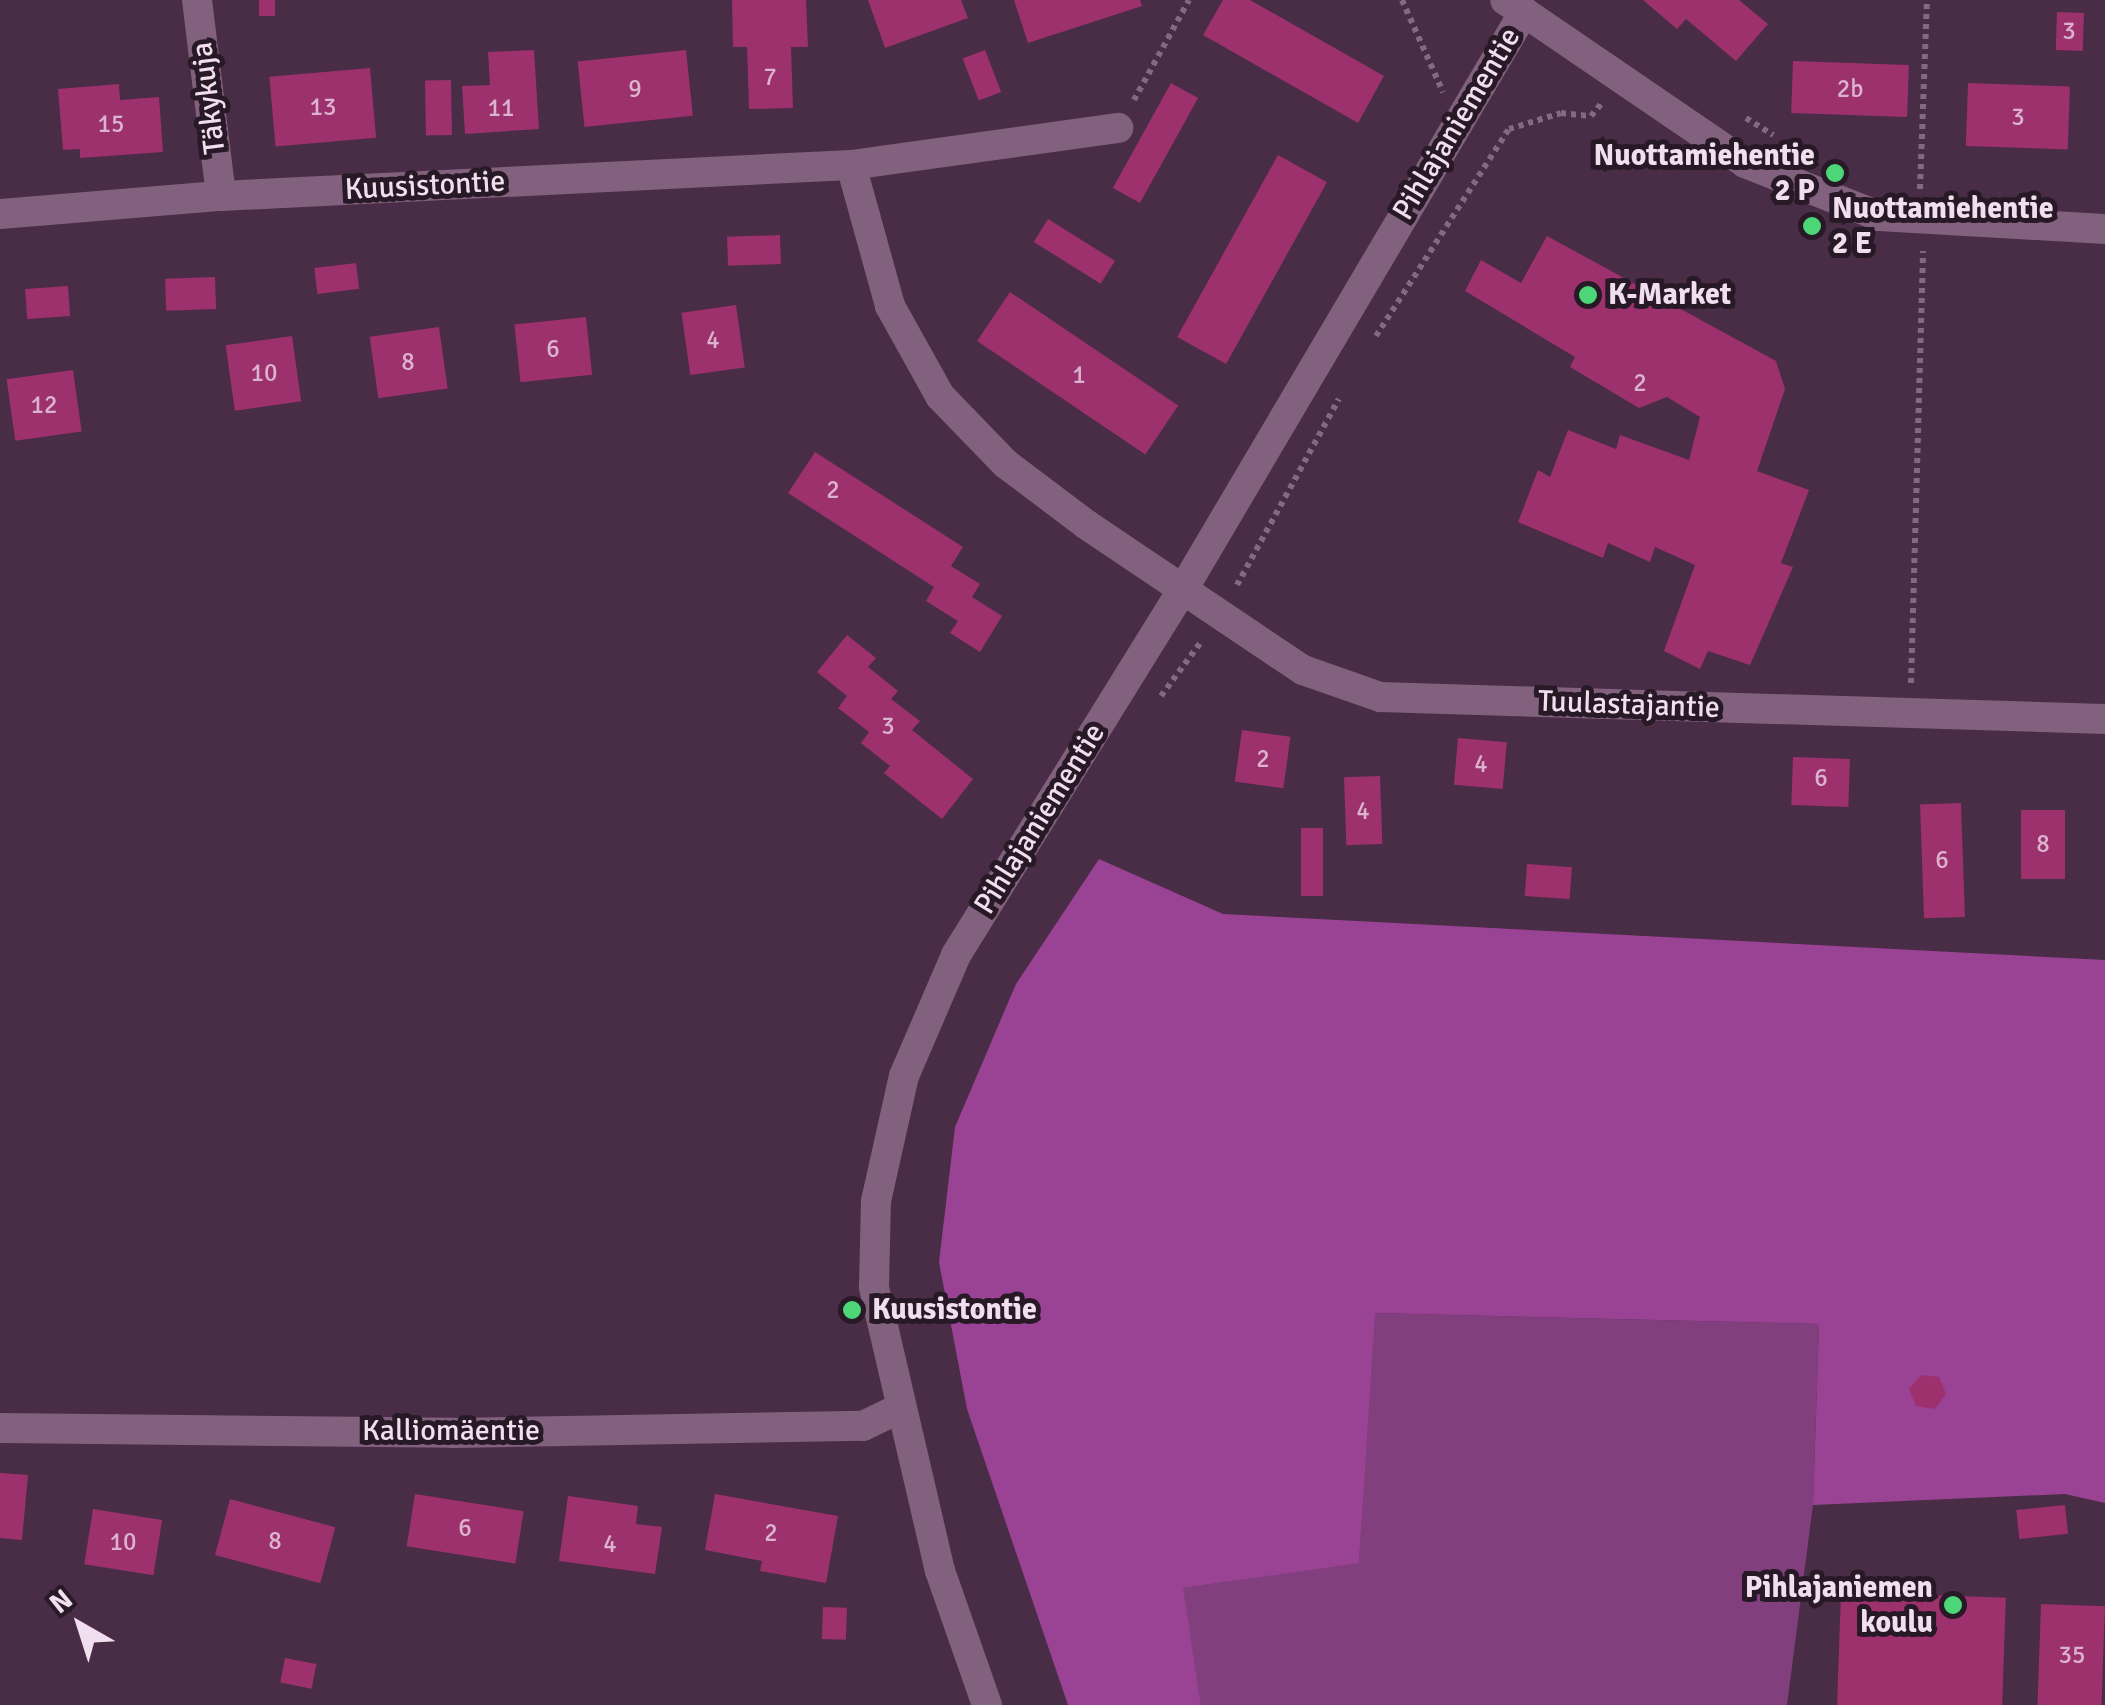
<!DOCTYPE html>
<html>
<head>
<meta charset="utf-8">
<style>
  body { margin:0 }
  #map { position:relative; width:2105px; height:1705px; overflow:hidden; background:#492c46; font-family:Signika,sans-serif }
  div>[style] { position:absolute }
  .green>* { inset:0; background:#813f7d }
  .forest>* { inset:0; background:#9a4394 }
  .building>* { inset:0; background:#9c316d; transform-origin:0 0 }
  .path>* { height:6px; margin-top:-3px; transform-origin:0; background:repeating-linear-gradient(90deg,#836a80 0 5px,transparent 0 10px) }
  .minor>* { height:30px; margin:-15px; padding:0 15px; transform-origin:15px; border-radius:15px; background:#81617e }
  .tertiary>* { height:30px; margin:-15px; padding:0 15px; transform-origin:15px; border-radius:15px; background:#81617e }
  .dots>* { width:28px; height:28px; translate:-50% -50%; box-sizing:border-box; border:5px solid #271a26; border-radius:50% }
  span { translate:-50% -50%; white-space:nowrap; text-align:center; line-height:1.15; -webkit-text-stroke:10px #271a26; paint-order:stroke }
  .number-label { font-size:25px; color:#dcb3ce }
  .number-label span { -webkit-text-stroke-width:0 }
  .street-label { font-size:30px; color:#f1deee }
  .poi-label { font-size:30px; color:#f1deee; font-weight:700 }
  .right { translate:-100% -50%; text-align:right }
  .left { translate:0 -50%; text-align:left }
  .north { position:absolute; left:30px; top:1575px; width:100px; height:100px; -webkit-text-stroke:8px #271a26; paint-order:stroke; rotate:321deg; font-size:28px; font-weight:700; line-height:40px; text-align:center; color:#f1deee }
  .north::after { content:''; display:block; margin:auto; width:35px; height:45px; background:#f1deee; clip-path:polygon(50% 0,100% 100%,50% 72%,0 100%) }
</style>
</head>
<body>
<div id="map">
  <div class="green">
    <i style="clip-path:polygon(1374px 1313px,1819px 1324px,1813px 1505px,1787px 1705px,1201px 1705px,1182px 1588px,1359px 1562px)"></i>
  </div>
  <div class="forest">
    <i style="clip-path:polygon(1099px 859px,1223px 914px,2105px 960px,2105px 1503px,2065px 1494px,1813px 1505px,1819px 1324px,1375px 1313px,1359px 1563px,1183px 1588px,1201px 1705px,1068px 1705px,967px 1409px,939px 1262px,955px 1127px,1016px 984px)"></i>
  </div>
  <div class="building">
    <i style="left:259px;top:0;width:16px;height:16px"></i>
    <i style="clip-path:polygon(732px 0,806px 0,808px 47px,791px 47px,793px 108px,749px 109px,747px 47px,733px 47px)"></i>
    <i style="clip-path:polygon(868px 0,961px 0,968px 18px,885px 48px)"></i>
    <i style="clip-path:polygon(1014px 0,1140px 0,1142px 6px,1028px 43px)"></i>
    <i style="clip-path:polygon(1223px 0,1250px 0,1384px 76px,1358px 123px,1203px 35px)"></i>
    <i style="clip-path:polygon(1643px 0,1739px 0,1768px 24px,1736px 61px,1686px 19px,1677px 29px)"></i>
    <i style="left:2057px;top:12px;width:27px;height:38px;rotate:2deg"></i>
    <i style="clip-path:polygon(534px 50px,539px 129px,465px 134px,462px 86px,490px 85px,488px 52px)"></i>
    <i style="left:686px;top:50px;width:66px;height:109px;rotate:84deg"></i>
    <i style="left:985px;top:50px;width:45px;height:24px;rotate:69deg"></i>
    <i style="left:1793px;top:61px;width:116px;height:52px;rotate:2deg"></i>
    <i style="left:370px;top:68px;width:70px;height:101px;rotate:85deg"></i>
    <i style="left:451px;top:80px;width:55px;height:26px;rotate:89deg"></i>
    <i style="left:1171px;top:83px;width:31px;height:120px;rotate:29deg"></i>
    <i style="left:1968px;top:83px;width:102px;height:63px;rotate:2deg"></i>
    <i style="clip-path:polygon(119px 84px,120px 100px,159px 97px,163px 152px,80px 158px,80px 149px,63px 150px,58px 89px)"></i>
    <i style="left:1278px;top:155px;width:56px;height:208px;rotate:29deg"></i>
    <i style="left:1048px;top:219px;width:79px;height:27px;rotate:32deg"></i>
    <i style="left:780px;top:235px;width:29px;height:53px;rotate:88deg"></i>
    <i style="clip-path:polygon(1547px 236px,1776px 361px,1785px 389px,1757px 471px,1809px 490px,1781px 563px,1793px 567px,1750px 665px,1708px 651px,1700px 669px,1664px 651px,1695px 565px,1655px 547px,1650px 562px,1608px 543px,1603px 558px,1518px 522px,1538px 470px,1550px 477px,1568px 430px,1616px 449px,1620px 435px,1689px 460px,1700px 417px,1667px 397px,1639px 408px,1570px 367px,1575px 357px,1465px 291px,1481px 260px,1521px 283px)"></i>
    <i style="left:356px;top:263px;width:26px;height:42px;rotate:83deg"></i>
    <i style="left:215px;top:277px;width:32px;height:50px;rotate:88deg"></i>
    <i style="left:68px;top:286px;width:30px;height:43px;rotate:86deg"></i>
    <i style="left:1010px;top:292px;width:203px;height:59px;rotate:34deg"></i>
    <i style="left:736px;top:305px;width:63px;height:55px;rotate:82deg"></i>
    <i style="left:586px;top:317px;width:58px;height:72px;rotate:84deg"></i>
    <i style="left:439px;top:327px;width:62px;height:70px;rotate:82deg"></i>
    <i style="left:292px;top:336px;width:66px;height:67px;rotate:82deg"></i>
    <i style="left:73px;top:370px;width:62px;height:67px;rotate:82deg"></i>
    <i style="clip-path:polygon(815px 452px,963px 547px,951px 566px,980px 584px,972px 597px,1002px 616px,980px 652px,950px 633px,958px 621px,926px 601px,934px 587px,788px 493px)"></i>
    <i style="clip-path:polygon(847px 635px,876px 658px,868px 667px,898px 691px,891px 699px,920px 721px,912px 730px,973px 779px,942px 819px,884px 773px,890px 766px,861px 743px,869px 732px,838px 708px,847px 696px,817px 672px)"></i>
    <i style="left:1242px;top:730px;width:49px;height:52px;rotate:8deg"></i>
    <i style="left:1458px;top:738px;width:49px;height:47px;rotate:5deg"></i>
    <i style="left:1793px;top:757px;width:57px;height:48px;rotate:2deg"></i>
    <i style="left:1380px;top:776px;width:68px;height:36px;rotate:88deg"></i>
    <i style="left:1961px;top:803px;width:114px;height:41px;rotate:88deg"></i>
    <i style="left:2021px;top:810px;width:44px;height:69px"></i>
    <i style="left:1301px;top:828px;width:22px;height:68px"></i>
    <i style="left:1527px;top:864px;width:45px;height:32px;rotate:4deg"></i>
    <i style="clip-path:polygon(1921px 1375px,1939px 1377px,1946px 1394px,1935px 1409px,1916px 1406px,1909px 1389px)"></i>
    <i style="clip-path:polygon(0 1473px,28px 1475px,22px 1540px,0 1538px)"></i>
    <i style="left:415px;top:1494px;width:110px;height:53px;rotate:9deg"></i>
    <i style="clip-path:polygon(715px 1494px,838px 1516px,826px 1583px,760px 1571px,762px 1561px,705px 1550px)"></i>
    <i style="clip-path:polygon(568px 1496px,638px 1506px,636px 1524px,662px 1527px,655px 1574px,559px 1561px)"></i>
    <i style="left:230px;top:1499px;width:109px;height:58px;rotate:15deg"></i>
    <i style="left:2065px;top:1505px;width:29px;height:49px;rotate:84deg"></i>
    <i style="left:93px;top:1509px;width:70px;height:56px;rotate:9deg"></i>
    <i style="left:1841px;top:1592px;width:165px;height:113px;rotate:2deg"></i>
    <i style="left:2041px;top:1604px;width:64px;height:101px;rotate:2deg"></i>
    <i style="left:823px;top:1607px;width:24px;height:32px;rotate:2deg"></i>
    <i style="left:285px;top:1658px;width:32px;height:25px;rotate:11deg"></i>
  </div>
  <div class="path">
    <i style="left:1402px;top:0;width:101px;rotate:66deg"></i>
    <i style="left:1134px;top:100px;width:114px;rotate:-61.2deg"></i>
    <i style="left:1746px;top:118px;width:32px;rotate:32deg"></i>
    <i style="left:1920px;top:189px;width:189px;rotate:-87.9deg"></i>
    <i style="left:1376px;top:336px;width:246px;rotate:-57.3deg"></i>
    <i style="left:1509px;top:129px;width:54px;rotate:-17.1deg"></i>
    <i style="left:1561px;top:113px;width:30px;rotate:6deg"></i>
    <i style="left:1591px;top:116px;width:16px;rotate:-50deg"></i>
    <i style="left:1237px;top:585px;width:212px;rotate:-61.3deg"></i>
    <i style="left:1911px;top:683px;width:432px;rotate:-88.4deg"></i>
    <i style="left:1161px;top:696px;width:67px;rotate:-53.5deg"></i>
  </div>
  <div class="minor">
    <i style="left:197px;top:0;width:197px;rotate:83deg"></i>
    <i style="left:1524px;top:12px;width:268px;rotate:34.3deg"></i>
    <i style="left:1745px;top:163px;width:144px;rotate:21.6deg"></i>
    <i style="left:1879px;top:216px;width:226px;rotate:3.3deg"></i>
    <i style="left:851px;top:165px;width:146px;rotate:74.5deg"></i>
    <i style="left:890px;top:306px;width:103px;rotate:60.9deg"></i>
    <i style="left:940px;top:396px;width:95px;rotate:45.9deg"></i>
    <i style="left:1006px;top:464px;width:101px;rotate:37deg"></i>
    <i style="left:1087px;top:525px;width:260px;rotate:33.9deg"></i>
    <i style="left:1303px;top:670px;width:82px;rotate:19.3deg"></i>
    <i style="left:1380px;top:697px;width:725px;rotate:1.74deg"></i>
    <i style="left:0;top:214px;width:222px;rotate:-4.7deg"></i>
    <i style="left:221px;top:196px;width:631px;rotate:-2.82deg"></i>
    <i style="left:851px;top:165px;width:270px;rotate:-7.9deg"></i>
    <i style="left:0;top:1428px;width:453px;rotate:0.6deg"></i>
    <i style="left:453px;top:1433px;width:410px;rotate:-1deg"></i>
    <i style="left:863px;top:1426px;width:39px;rotate:-26deg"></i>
  </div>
  <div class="tertiary">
    <i style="left:987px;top:1705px;width:142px;rotate:-109.3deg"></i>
    <i style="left:940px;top:1571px;width:292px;rotate:-103.1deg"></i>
    <i style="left:874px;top:1287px;width:86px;rotate:-88.7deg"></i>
    <i style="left:876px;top:1201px;width:128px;rotate:-77.4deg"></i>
    <i style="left:904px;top:1076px;width:132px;rotate:-66.7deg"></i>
    <i style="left:956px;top:955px;width:434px;rotate:-58.2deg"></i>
    <i style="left:1185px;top:586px;width:667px;rotate:-59.43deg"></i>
    <i style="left:1524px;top:12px;width:22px;rotate:-148deg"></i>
  </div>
  <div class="dots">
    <i style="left:1835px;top:173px;background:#4cd677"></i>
    <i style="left:1812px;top:226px;background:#4cd677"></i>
    <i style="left:1588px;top:295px;background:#4cd677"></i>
    <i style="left:852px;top:1310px;background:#4cd677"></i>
    <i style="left:1953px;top:1605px;background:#4cd677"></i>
  </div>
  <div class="number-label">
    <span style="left:2069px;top:31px">3</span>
    <span style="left:770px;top:77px">7</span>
    <span style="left:635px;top:89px">9</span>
    <span style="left:1850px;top:89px">2b</span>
    <span style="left:323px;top:107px">13</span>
    <span style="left:501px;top:108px">11</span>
    <span style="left:2018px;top:117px">3</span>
    <span style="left:111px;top:124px">15</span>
    <span style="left:713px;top:340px">4</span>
    <span style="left:553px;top:349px">6</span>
    <span style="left:408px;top:362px">8</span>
    <span style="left:264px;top:373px">10</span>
    <span style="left:1079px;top:375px">1</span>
    <span style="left:1640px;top:383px">2</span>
    <span style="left:44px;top:405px">12</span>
    <span style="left:833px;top:490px">2</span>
    <span style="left:888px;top:726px">3</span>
    <span style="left:1263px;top:759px">2</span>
    <span style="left:1481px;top:764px">4</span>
    <span style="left:1821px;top:778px">6</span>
    <span style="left:1363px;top:811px">4</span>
    <span style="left:2043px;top:844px">8</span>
    <span style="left:1942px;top:860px">6</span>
    <span style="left:465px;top:1528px">6</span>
    <span style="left:771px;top:1533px">2</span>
    <span style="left:275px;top:1541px">8</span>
    <span style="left:123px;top:1542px">10</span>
    <span style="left:610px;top:1544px">4</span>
    <span style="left:2072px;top:1655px">35</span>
  </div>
  <div class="street-label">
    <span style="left:209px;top:98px;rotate:-97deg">Täkykuja</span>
    <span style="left:1457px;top:124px;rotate:-59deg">Pihlajaniementie</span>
    <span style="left:425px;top:186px;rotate:-3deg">Kuusistontie</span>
    <span style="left:1629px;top:705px;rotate:2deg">Tuulastajantie</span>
    <span style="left:1040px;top:819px;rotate:-58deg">Pihlajaniementie</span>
    <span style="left:451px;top:1431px">Kalliomäentie</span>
  </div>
  <div class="poi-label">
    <span class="right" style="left:1815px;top:173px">Nuottamiehentie<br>2 P</span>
    <span class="left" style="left:1832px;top:226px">Nuottamiehentie<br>2 E</span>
    <span class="left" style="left:1608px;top:295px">K-Market</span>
    <span class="left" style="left:872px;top:1310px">Kuusistontie</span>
    <span class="right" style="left:1933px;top:1605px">Pihlajaniemen<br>koulu</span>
  </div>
  <div class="north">N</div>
</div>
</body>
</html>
